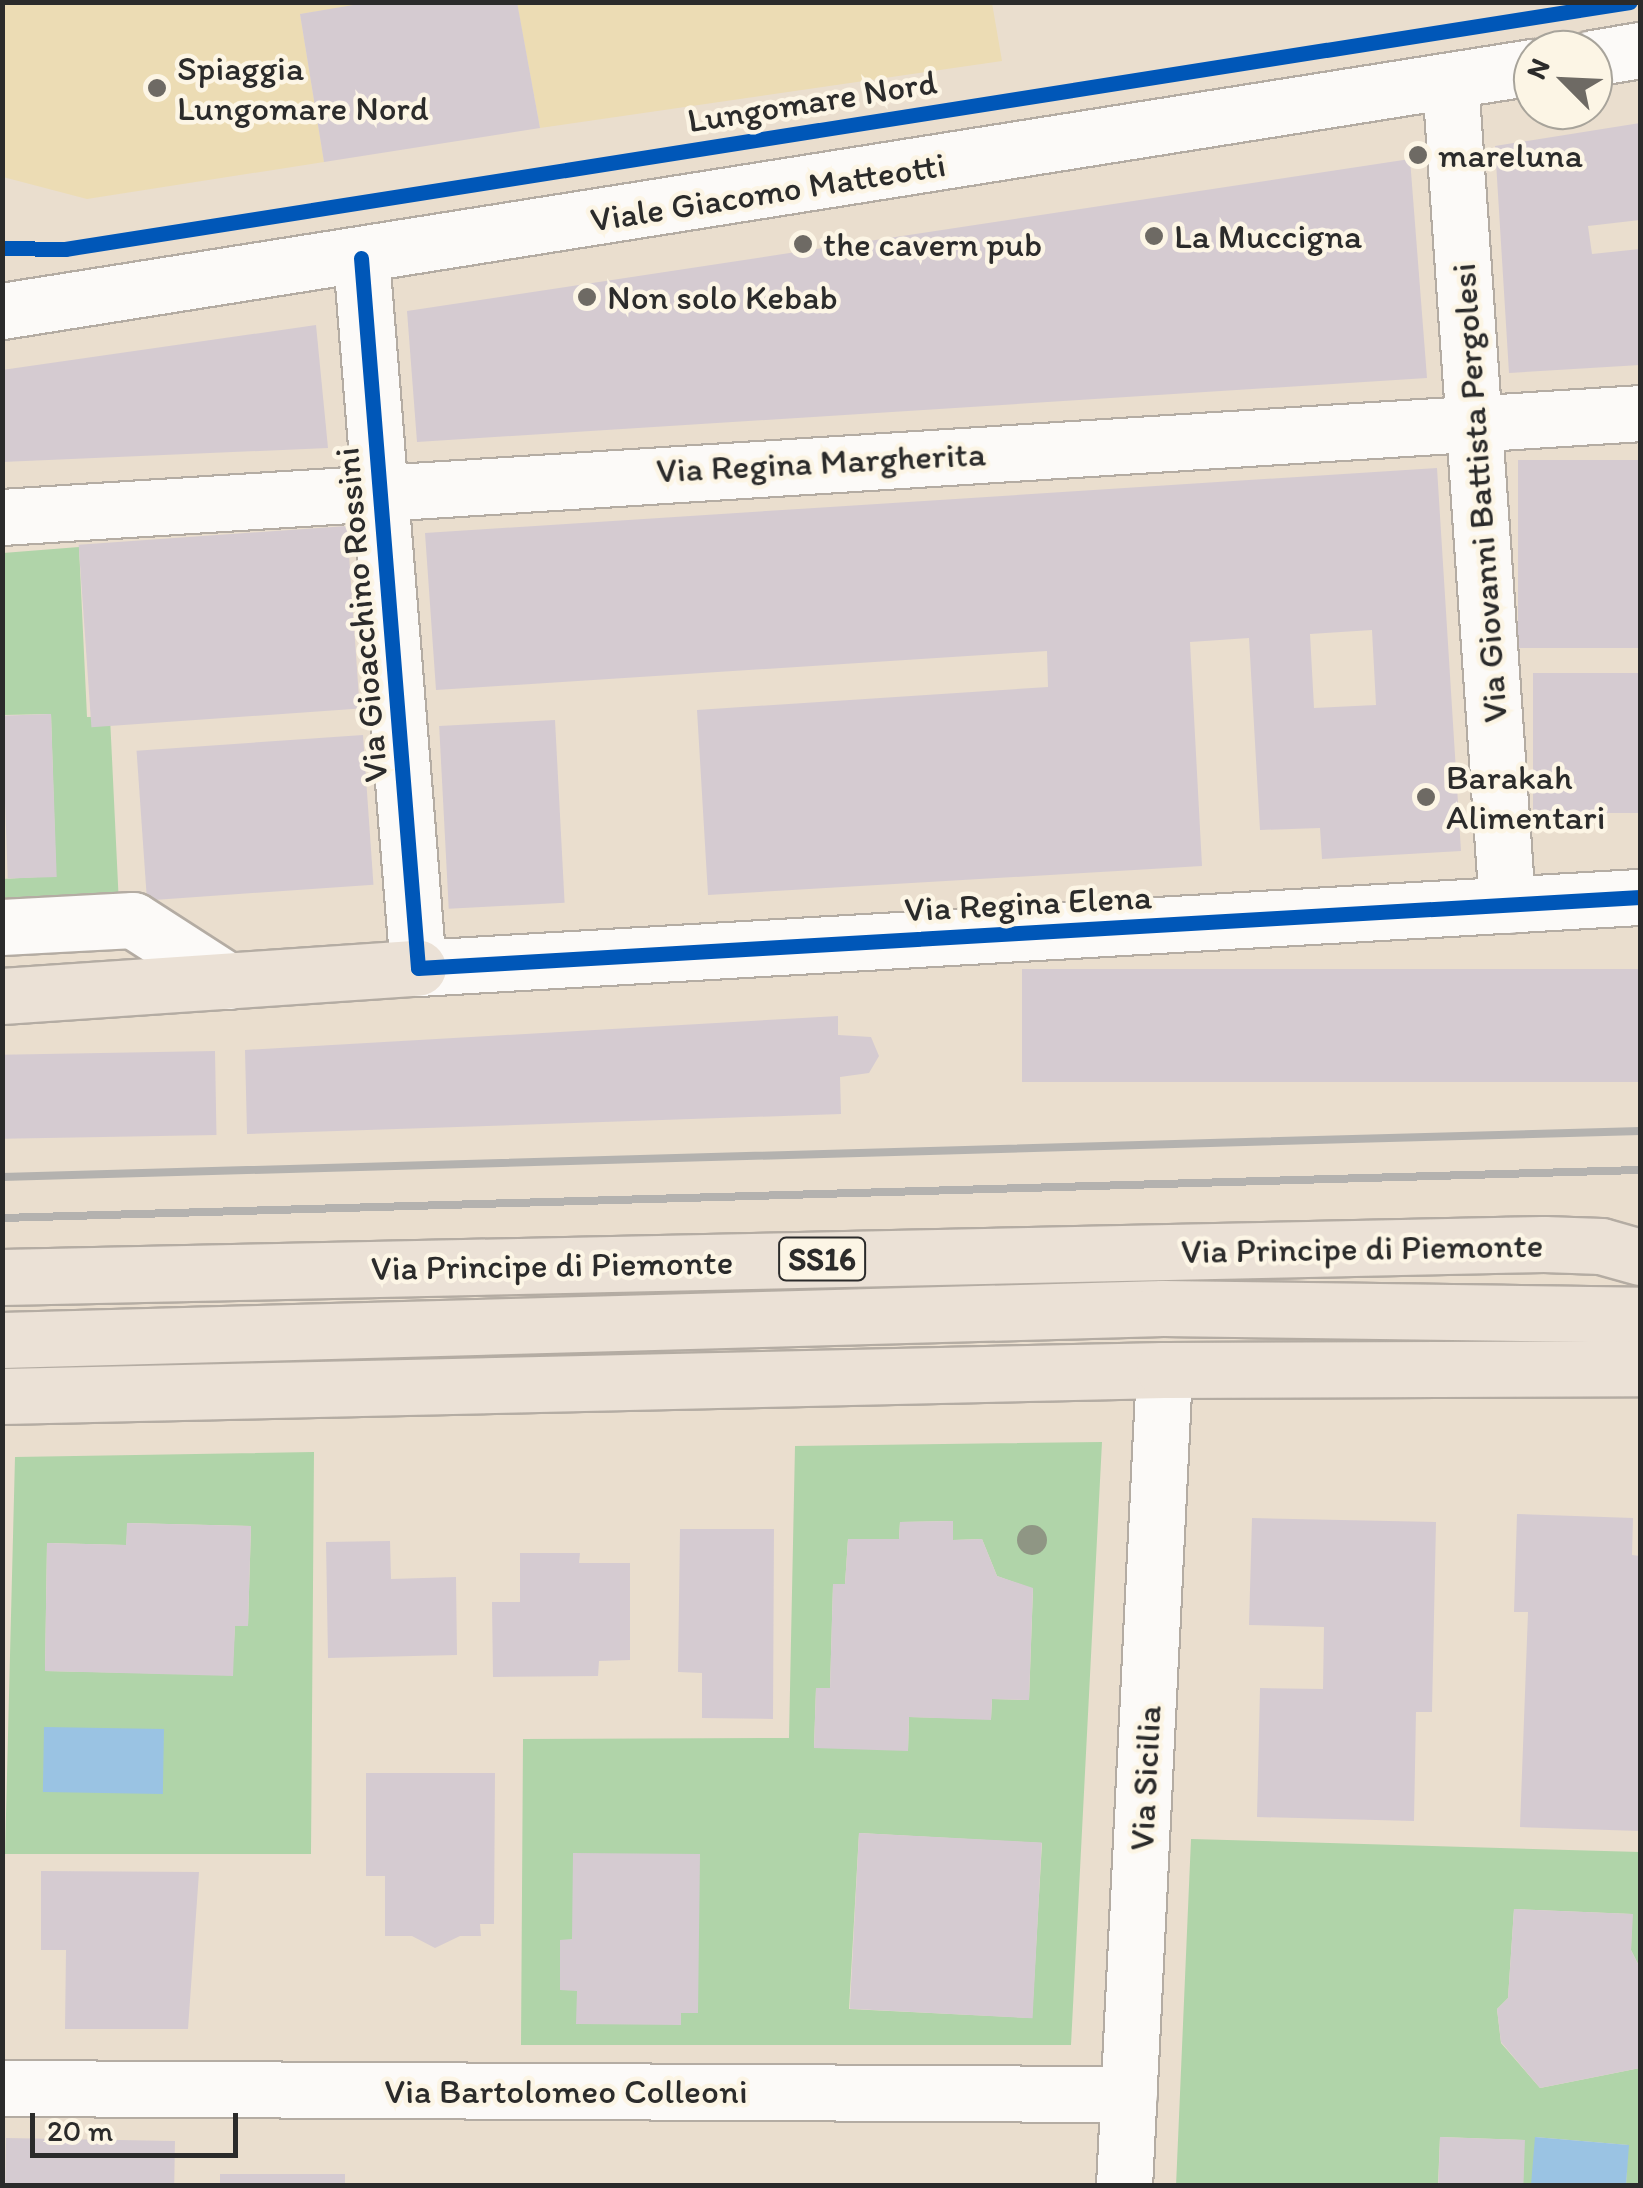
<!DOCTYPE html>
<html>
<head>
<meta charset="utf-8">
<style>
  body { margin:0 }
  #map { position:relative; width:1643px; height:2188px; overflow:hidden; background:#eadece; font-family:Itim,sans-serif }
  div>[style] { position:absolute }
  .green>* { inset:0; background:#b0d4a9 }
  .sand>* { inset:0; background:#ecdcb4 }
  .water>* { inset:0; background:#9ac3e3; transform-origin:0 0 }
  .building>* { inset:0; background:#d5cbd1; transform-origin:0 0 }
  .roads { filter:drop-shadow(2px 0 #b4aca3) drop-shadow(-2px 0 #b4aca3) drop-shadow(0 2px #b4aca3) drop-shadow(0 -2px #b4aca3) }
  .minor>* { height:55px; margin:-27.5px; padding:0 27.5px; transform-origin:27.5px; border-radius:27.5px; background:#fcfaf8 }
  .major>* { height:55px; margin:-27.5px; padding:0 27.5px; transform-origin:27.5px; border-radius:27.5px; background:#ebe1d6 }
  .rail>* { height:8px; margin:-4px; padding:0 4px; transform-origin:4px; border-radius:4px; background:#b4b2af }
  .cycleway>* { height:15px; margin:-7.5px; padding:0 7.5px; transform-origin:7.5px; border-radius:7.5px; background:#0057b8 }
  .trees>* { width:30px; height:30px; margin:-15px; border-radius:50%; background:#8f9684 }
  .dots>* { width:28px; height:28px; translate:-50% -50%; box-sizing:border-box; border:5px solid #fcf5e5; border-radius:50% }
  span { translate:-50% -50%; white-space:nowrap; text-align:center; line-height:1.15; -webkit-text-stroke:9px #fcf5e5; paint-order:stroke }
  .shield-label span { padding:2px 8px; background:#fcf5e5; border:2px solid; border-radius:8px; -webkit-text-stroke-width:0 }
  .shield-label { font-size:32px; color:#2b2b2b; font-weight:700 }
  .poi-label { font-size:35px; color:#2b2b2b }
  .left { translate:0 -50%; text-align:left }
  .street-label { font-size:35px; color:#2b2b2b }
  .frame { position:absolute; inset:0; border:5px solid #2b2b2b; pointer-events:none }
  .north { position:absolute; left:1513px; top:30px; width:100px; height:100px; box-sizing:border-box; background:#fcf5e5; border:2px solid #a8a49b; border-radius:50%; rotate:294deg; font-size:28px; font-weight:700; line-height:40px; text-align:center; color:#2b2b2b }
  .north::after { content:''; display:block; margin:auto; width:35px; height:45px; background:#6e6a64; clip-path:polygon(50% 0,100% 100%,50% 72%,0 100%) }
  .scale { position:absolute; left:30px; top:2113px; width:208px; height:45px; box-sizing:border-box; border:5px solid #2b2b2b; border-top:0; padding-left:12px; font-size:30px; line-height:35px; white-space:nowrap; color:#2b2b2b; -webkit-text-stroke:8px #fcf5e5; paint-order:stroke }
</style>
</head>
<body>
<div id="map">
  <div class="green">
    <i style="clip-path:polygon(79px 547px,87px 717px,110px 717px,119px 905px,3px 910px,2px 879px,56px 876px,51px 714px,3px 715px,3px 553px)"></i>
    <i style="clip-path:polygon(evenodd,1102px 1442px,1071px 2045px,521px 2045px,523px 1739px,789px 1738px,795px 1446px,1102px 1442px,953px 1521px,953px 1540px,982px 1539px,997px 1576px,1033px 1589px,1029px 1700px,992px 1699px,991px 1719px,909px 1717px,908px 1750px,814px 1747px,816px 1688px,830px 1688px,833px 1585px,845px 1584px,848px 1539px,899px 1539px,900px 1522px,953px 1521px,1102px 1442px,859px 1833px,1042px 1843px,1032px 2018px,849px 2009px,859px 1833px)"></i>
    <i style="clip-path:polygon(evenodd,314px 1452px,311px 1854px,5px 1854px,15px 1457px,314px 1452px,128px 1523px,251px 1526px,248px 1625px,235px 1626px,232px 1675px,45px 1671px,47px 1543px,126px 1545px,128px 1523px)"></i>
    <i style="clip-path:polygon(1191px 1839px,1640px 1852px,1640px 1968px,1631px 1950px,1632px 1914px,1514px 1909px,1508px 1998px,1497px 2009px,1501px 2043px,1540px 2088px,1640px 2068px,1640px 2185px,1626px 2185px,1628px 2145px,1535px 2137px,1536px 2185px,1523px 2185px,1524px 2140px,1440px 2137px,1438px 2185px,1176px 2186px)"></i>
  </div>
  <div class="sand">
    <i style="clip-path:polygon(2px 3px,371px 3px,300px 14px,324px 162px,87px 199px,3px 177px)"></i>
    <i style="clip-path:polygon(517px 3px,992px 3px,1002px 61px,540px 128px)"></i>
  </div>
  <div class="water">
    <i style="left:44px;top:1727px;width:120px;height:65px;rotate:1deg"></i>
    <i style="clip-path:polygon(1535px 2137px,1629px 2145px,1626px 2185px,1531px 2185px)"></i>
  </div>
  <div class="building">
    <i style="clip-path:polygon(371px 2px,517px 2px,540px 128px,324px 162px,300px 14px)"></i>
    <i style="clip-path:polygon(1640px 123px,1640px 220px,1588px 226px,1592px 254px,1640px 249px,1640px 365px,1509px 373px,1495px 146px)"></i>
    <i style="clip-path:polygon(1410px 159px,1427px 378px,417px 442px,407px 311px)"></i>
    <i style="clip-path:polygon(316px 325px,328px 448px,2px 462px,2px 370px)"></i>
    <i style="left:1640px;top:460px;width:188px;height:122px;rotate:90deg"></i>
    <i style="clip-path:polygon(evenodd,1437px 468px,1461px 851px,1322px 859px,1320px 828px,1260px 830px,1249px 638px,1190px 642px,1202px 866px,708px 895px,697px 710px,1048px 687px,1047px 651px,436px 690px,425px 533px,1437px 468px,1372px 630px,1376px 705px,1314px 708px,1310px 634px,1372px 630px)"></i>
    <i style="left:347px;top:526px;width:183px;height:269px;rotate:86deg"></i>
    <i style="left:1640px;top:673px;width:140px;height:107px;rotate:90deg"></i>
    <i style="left:51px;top:714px;width:163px;height:49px;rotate:88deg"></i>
    <i style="left:555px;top:720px;width:183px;height:116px;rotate:87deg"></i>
    <i style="left:363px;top:735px;width:150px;height:227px;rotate:86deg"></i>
    <i style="left:1640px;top:969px;width:113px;height:618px;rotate:90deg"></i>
    <i style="clip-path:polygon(838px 1016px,838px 1035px,871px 1037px,879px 1056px,869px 1073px,840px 1077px,841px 1114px,247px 1134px,245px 1050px)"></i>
    <i style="left:215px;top:1051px;width:84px;height:213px;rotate:89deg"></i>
    <i style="clip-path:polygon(1517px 1514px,1633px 1518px,1632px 1555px,1640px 1556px,1640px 1831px,1520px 1827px,1528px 1612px,1514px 1612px)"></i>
    <i style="clip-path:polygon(1252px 1518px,1436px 1522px,1432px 1712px,1416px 1712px,1414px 1821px,1257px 1817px,1260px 1688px,1323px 1689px,1324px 1627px,1249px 1625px)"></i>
    <i style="clip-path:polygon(953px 1521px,953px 1540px,982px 1539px,997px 1576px,1033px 1588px,1029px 1700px,992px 1699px,991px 1720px,909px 1717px,908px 1751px,814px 1748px,816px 1688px,830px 1688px,833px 1584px,845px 1584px,848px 1539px,899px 1539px,900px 1522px)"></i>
    <i style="clip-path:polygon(127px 1523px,251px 1526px,248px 1626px,235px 1626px,233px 1676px,45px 1671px,47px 1543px,126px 1545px)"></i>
    <i style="clip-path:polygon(680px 1529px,774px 1529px,773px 1719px,702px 1718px,702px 1673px,678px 1672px)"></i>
    <i style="clip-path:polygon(390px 1541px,391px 1579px,456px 1577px,457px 1655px,328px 1658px,326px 1542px)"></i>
    <i style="clip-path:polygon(520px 1553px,580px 1553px,579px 1563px,630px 1563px,630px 1660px,599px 1661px,598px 1676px,493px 1677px,492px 1602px,520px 1602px)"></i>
    <i style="clip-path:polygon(366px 1773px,495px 1773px,494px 1924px,480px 1924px,481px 1936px,460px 1936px,435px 1948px,412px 1936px,385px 1936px,385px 1876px,366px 1876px)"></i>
    <i style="left:859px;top:1833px;width:183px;height:176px;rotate:3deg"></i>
    <i style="clip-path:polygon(573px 1853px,700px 1854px,698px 2013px,681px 2013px,681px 2025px,576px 2024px,577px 1991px,560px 1990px,560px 1940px,572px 1939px)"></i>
    <i style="clip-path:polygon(41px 1871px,199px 1872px,188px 2029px,65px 2029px,66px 1950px,41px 1950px)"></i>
    <i style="clip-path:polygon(1514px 1909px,1633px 1914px,1631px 1950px,1640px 1968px,1640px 2068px,1540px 2088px,1501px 2042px,1497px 2009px,1508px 1998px)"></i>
    <i style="left:1440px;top:2137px;width:85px;height:49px;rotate:2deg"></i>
    <i style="left:6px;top:2138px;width:169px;height:48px;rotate:1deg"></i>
    <i style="left:220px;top:2174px;width:125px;height:12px"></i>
  </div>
  <div class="roads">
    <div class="minor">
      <i style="left:1593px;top:58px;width:48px;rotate:-9.7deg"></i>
      <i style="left:1450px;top:81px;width:826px;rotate:86.04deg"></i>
      <i style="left:361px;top:258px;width:712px;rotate:85.41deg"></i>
      <i style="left:418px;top:968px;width:1224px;rotate:-3.33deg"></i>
      <i style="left:2px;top:311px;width:1550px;rotate:-9.06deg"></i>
      <i style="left:2px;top:517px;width:1641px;rotate:-3.63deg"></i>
      <i style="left:2px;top:927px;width:131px;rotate:-3.1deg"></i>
      <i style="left:133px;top:920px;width:113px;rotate:32.7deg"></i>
      <i style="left:2px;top:2088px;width:1127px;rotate:0.31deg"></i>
      <i style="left:1124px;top:2186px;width:817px;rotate:-87.19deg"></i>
    </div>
    <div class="major">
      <i style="left:2px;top:996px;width:417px;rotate:-3.9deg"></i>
      <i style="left:2px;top:1277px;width:1542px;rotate:-1.23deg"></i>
      <i style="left:1544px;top:1244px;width:57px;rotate:2deg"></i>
      <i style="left:1601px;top:1246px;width:41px;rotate:15.8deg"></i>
      <i style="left:2px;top:1340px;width:1161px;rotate:-1.58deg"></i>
      <i style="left:1163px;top:1308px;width:477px;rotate:0.8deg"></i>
      <i style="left:2px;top:1396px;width:1162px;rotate:-1.28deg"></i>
      <i style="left:1164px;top:1370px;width:476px;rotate:-0.2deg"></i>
    </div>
  </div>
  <div class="rail">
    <i style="left:2px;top:1177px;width:1639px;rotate:-1.61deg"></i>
    <i style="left:2px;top:1218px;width:1639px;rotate:-1.68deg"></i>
  </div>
  <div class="cycleway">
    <i style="left:2px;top:248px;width:63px;rotate:0.9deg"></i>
    <i style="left:65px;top:249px;width:1584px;rotate:-8.97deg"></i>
    <i style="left:361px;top:258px;width:712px;rotate:85.41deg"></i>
    <i style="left:418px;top:968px;width:1224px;rotate:-3.33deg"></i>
  </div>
  <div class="trees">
    <i style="left:1032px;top:1540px"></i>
  </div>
  <div class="dots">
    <i style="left:157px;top:88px;background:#6e6a64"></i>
    <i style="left:1418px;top:155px;background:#6e6a64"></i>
    <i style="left:1154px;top:236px;background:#6e6a64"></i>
    <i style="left:803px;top:244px;background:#6e6a64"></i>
    <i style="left:587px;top:297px;background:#6e6a64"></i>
    <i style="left:1426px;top:797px;background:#6e6a64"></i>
  </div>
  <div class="shield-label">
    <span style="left:822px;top:1259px">SS16</span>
  </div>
  <div class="poi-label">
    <span class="left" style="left:177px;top:88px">Spiaggia<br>Lungomare Nord</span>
    <span class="left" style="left:1438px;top:155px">mareluna</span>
    <span class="left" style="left:1174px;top:236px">La Muccigna</span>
    <span class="left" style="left:823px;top:244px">the cavern pub</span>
    <span class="left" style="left:607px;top:297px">Non solo Kebab</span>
    <span class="left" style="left:1446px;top:797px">Barakah<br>Alimentari</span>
  </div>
  <div class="street-label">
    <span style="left:812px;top:101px;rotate:-9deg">Lungomare Nord</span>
    <span style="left:768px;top:192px;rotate:-9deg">Viale Giacomo Matteotti</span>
    <span style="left:821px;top:462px;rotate:-3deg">Via Regina Margherita</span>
    <span style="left:1479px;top:493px;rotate:-94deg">Via Giovanni Battista Pergolesi</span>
    <span style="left:361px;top:615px;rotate:-95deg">Via Gioacchino Rossini</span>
    <span style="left:1028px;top:903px;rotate:-3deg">Via Regina Elena</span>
    <span style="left:1362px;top:1248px;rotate:-1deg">Via Principe di Piemonte</span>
    <span style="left:552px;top:1265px;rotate:-1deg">Via Principe di Piemonte</span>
    <span style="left:1145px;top:1778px;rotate:-87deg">Via Sicilia</span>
    <span style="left:566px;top:2091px">Via Bartolomeo Colleoni</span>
  </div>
  <div class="frame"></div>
  <div class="north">N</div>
  <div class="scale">20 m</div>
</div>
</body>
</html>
